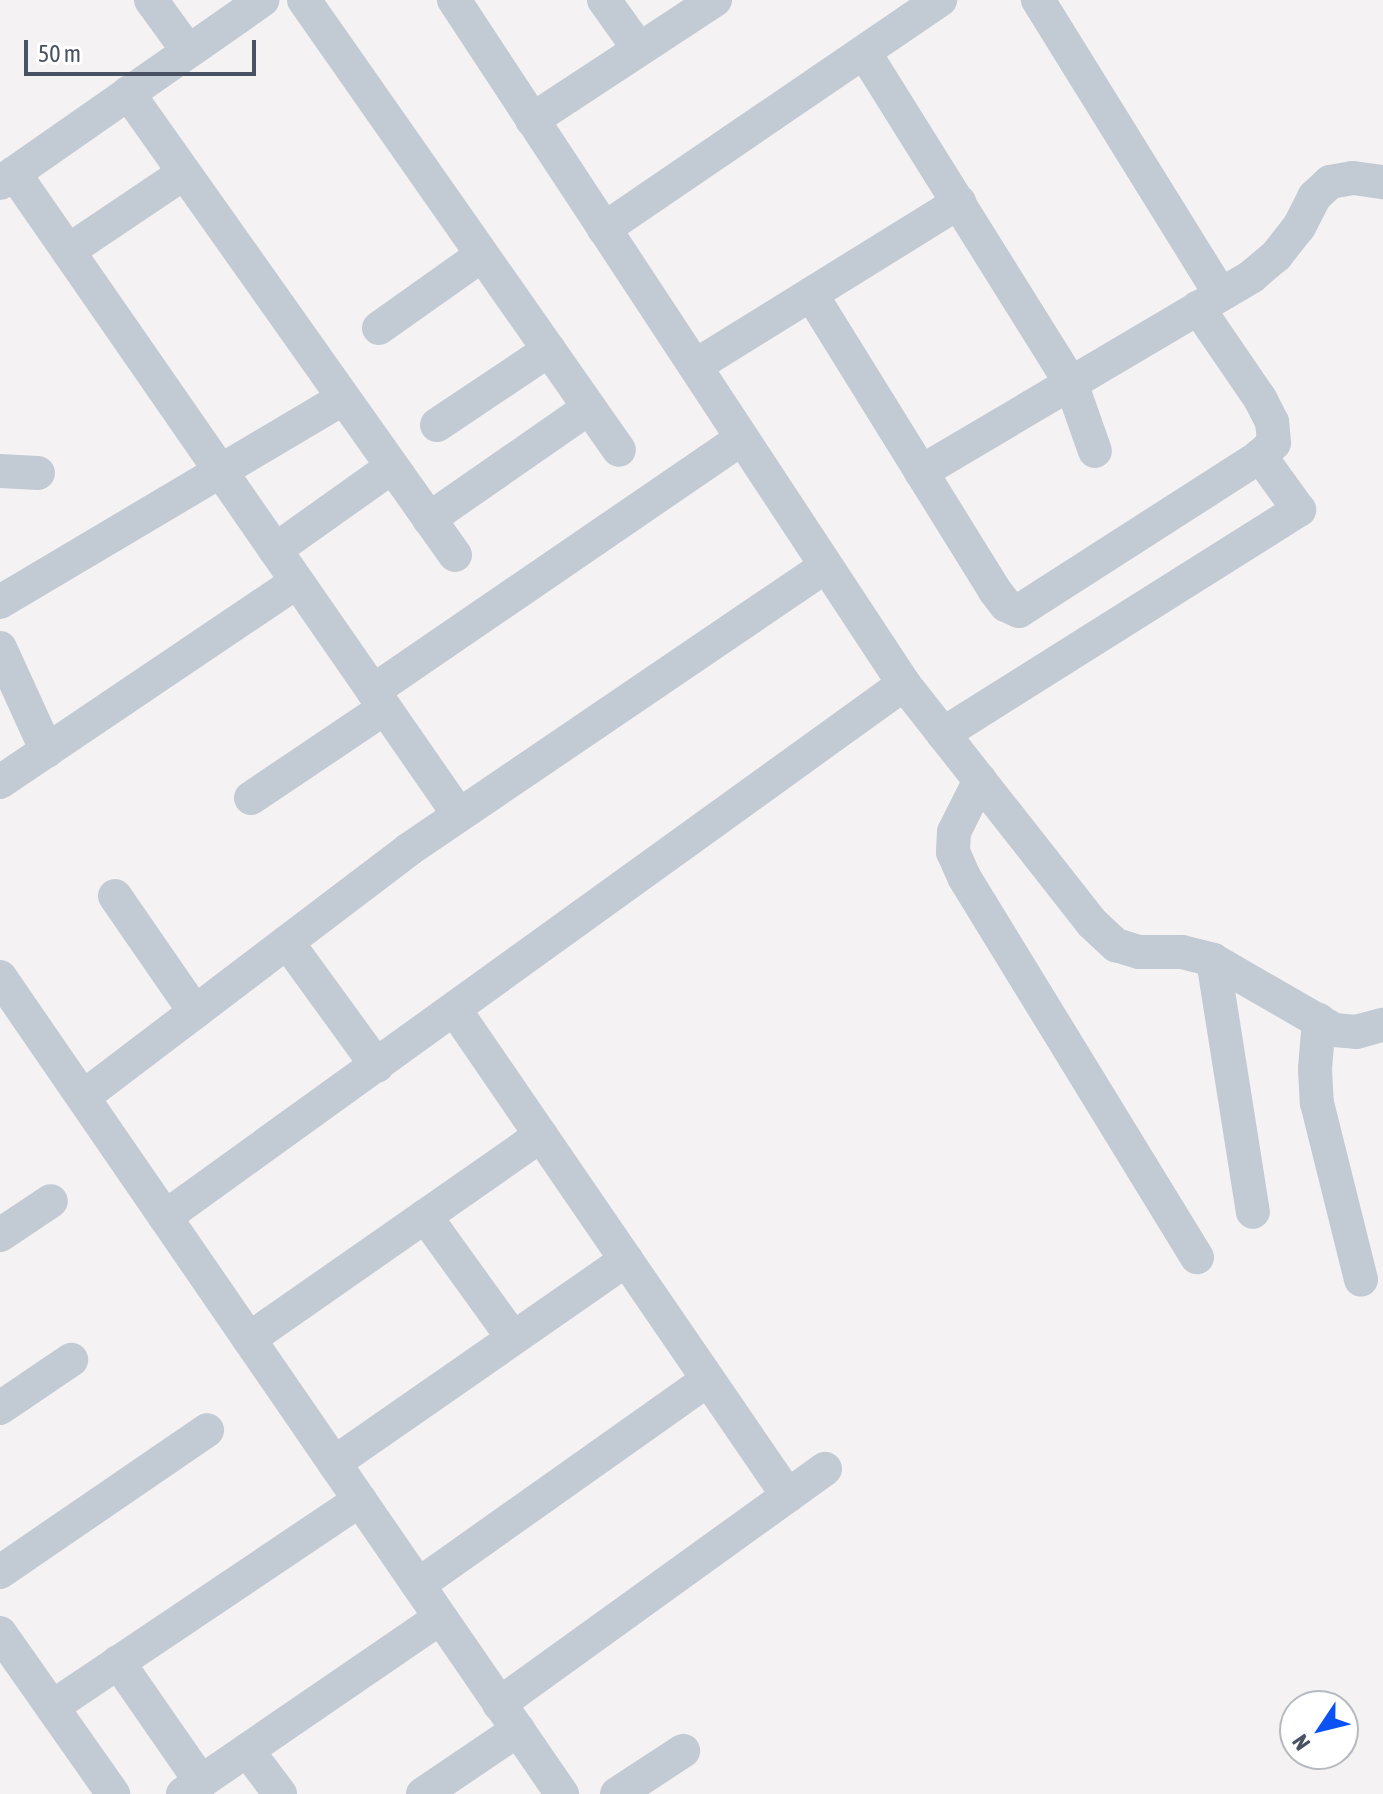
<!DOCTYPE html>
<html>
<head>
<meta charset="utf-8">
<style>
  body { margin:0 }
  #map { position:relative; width:1383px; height:1794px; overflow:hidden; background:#f4f2f2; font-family:"Asap Condensed",sans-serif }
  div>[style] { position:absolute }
  .minor>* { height:34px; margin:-17px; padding:0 17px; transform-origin:17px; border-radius:17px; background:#c2cad4 }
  span { translate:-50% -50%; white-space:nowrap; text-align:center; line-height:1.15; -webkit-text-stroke:8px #fff; paint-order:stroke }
  .north { position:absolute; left:1279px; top:1690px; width:80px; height:80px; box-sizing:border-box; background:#fff; border:2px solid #b6bac0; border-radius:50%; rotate:235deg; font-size:22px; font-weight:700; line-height:32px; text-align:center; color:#485262 }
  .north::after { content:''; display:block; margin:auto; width:28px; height:36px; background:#0b52f5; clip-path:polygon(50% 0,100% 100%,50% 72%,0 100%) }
  .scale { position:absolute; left:24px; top:40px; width:232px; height:36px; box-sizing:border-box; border:4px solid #485262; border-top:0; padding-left:10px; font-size:24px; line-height:28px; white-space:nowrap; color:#485262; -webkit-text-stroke:6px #fff; paint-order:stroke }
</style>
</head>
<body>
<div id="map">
  <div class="minor">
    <i style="left:151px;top:0;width:63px;rotate:54deg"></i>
    <i style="left:304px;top:0;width:549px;rotate:55.01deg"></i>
    <i style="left:454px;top:0;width:819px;rotate:56.66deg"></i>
    <i style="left:904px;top:684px;width:304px;rotate:51.8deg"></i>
    <i style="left:1092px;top:923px;width:33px;rotate:43deg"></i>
    <i style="left:1116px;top:945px;width:24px;rotate:17deg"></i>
    <i style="left:1139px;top:952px;width:43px"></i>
    <i style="left:1182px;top:952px;width:32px;rotate:14deg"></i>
    <i style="left:1213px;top:960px;width:140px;rotate:30deg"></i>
    <i style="left:1334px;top:1030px;width:22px;rotate:5deg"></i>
    <i style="left:1356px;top:1032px;width:28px;rotate:-15deg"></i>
    <i style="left:604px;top:0;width:60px;rotate:54.5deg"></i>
    <i style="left:1038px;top:0;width:346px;rotate:58.2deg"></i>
    <i style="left:864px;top:52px;width:390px;rotate:58deg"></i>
    <i style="left:1071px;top:383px;width:72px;rotate:70.6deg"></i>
    <i style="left:128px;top:93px;width:566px;rotate:54.71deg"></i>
    <i style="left:532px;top:120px;width:219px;rotate:-33.3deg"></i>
    <i style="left:14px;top:173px;width:781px;rotate:55.27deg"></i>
    <i style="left:0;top:183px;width:320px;rotate:-34.9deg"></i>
    <i style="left:604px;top:229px;width:407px;rotate:-34.3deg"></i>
    <i style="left:68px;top:251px;width:140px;rotate:-33.9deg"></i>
    <i style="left:811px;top:294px;width:349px;rotate:58.2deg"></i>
    <i style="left:995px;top:591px;width:18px;rotate:52deg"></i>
    <i style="left:1006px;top:605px;width:14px;rotate:25deg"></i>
    <i style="left:1019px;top:611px;width:287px;rotate:-32.7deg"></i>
    <i style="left:1260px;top:456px;width:19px;rotate:-43deg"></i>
    <i style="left:1274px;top:443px;width:21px;rotate:-95deg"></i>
    <i style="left:1272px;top:422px;width:25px;rotate:-117deg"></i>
    <i style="left:1261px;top:400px;width:112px;rotate:-124.4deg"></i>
    <i style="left:379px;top:328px;width:126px;rotate:-35.3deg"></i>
    <i style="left:695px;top:366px;width:311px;rotate:-31.8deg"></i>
    <i style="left:437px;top:425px;width:135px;rotate:-33.8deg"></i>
    <i style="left:0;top:471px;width:38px;rotate:3deg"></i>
    <i style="left:921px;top:472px;width:385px;rotate:-30.6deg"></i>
    <i style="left:1252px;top:276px;width:31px;rotate:-40deg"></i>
    <i style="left:1276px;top:256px;width:37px;rotate:-52deg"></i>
    <i style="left:1299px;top:227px;width:34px;rotate:-63deg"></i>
    <i style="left:1314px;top:197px;width:22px;rotate:-43deg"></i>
    <i style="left:1330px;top:182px;width:23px;rotate:-10deg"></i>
    <i style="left:1353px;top:178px;width:30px;rotate:8deg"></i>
    <i style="left:429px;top:519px;width:195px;rotate:-34.8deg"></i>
    <i style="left:275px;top:550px;width:143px;rotate:-35.4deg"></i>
    <i style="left:0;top:602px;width:399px;rotate:-30.7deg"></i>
    <i style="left:0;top:648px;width:113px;rotate:65.5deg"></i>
    <i style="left:373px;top:691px;width:447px;rotate:-34.4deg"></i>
    <i style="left:943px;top:734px;width:421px;rotate:-32.2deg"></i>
    <i style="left:1299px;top:510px;width:67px;rotate:-125.8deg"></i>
    <i style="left:980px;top:780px;width:58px;rotate:116.6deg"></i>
    <i style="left:954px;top:832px;width:20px;rotate:93deg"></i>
    <i style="left:953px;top:852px;width:27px;rotate:66deg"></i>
    <i style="left:964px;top:877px;width:446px;rotate:58.5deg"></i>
    <i style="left:0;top:782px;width:358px;rotate:-34deg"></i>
    <i style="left:251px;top:798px;width:161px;rotate:-33.9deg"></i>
    <i style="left:115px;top:896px;width:141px;rotate:55.4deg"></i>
    <i style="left:287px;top:942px;width:153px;rotate:54deg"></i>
    <i style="left:1213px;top:960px;width:255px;rotate:81deg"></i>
    <i style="left:0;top:977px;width:992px;rotate:55.48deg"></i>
    <i style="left:455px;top:1010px;width:589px;rotate:55.58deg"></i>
    <i style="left:1319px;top:1020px;width:49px;rotate:94.7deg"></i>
    <i style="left:1315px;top:1069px;width:34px;rotate:87deg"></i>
    <i style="left:1317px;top:1103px;width:182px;rotate:76deg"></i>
    <i style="left:83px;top:1097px;width:408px;rotate:-37.2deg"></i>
    <i style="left:408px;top:850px;width:505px;rotate:-34.19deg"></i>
    <i style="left:425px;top:1216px;width:150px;rotate:54.2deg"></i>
    <i style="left:165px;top:1217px;width:911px;rotate:-35.8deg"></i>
    <i style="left:0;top:1235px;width:61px;rotate:-33.7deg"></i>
    <i style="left:249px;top:1339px;width:356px;rotate:-34.9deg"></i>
    <i style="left:0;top:1408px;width:86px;rotate:-34.1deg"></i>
    <i style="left:334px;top:1463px;width:356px;rotate:-34.8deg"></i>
    <i style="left:0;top:1572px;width:251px;rotate:-34.4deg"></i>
    <i style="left:418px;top:1585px;width:355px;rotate:-35.3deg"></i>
    <i style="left:0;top:1633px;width:197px;rotate:54.9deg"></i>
    <i style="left:118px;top:1662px;width:146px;rotate:55.3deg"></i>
    <i style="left:499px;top:1704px;width:402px;rotate:-35.8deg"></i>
    <i style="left:52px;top:1707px;width:371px;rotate:-33.9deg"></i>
    <i style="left:247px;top:1750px;width:55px;rotate:53.1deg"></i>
    <i style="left:183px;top:1794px;width:311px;rotate:-34.4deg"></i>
    <i style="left:423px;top:1794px;width:115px;rotate:-34deg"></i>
    <i style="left:617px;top:1794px;width:79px;rotate:-33.1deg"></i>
  </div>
  <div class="north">N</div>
  <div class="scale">50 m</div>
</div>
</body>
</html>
